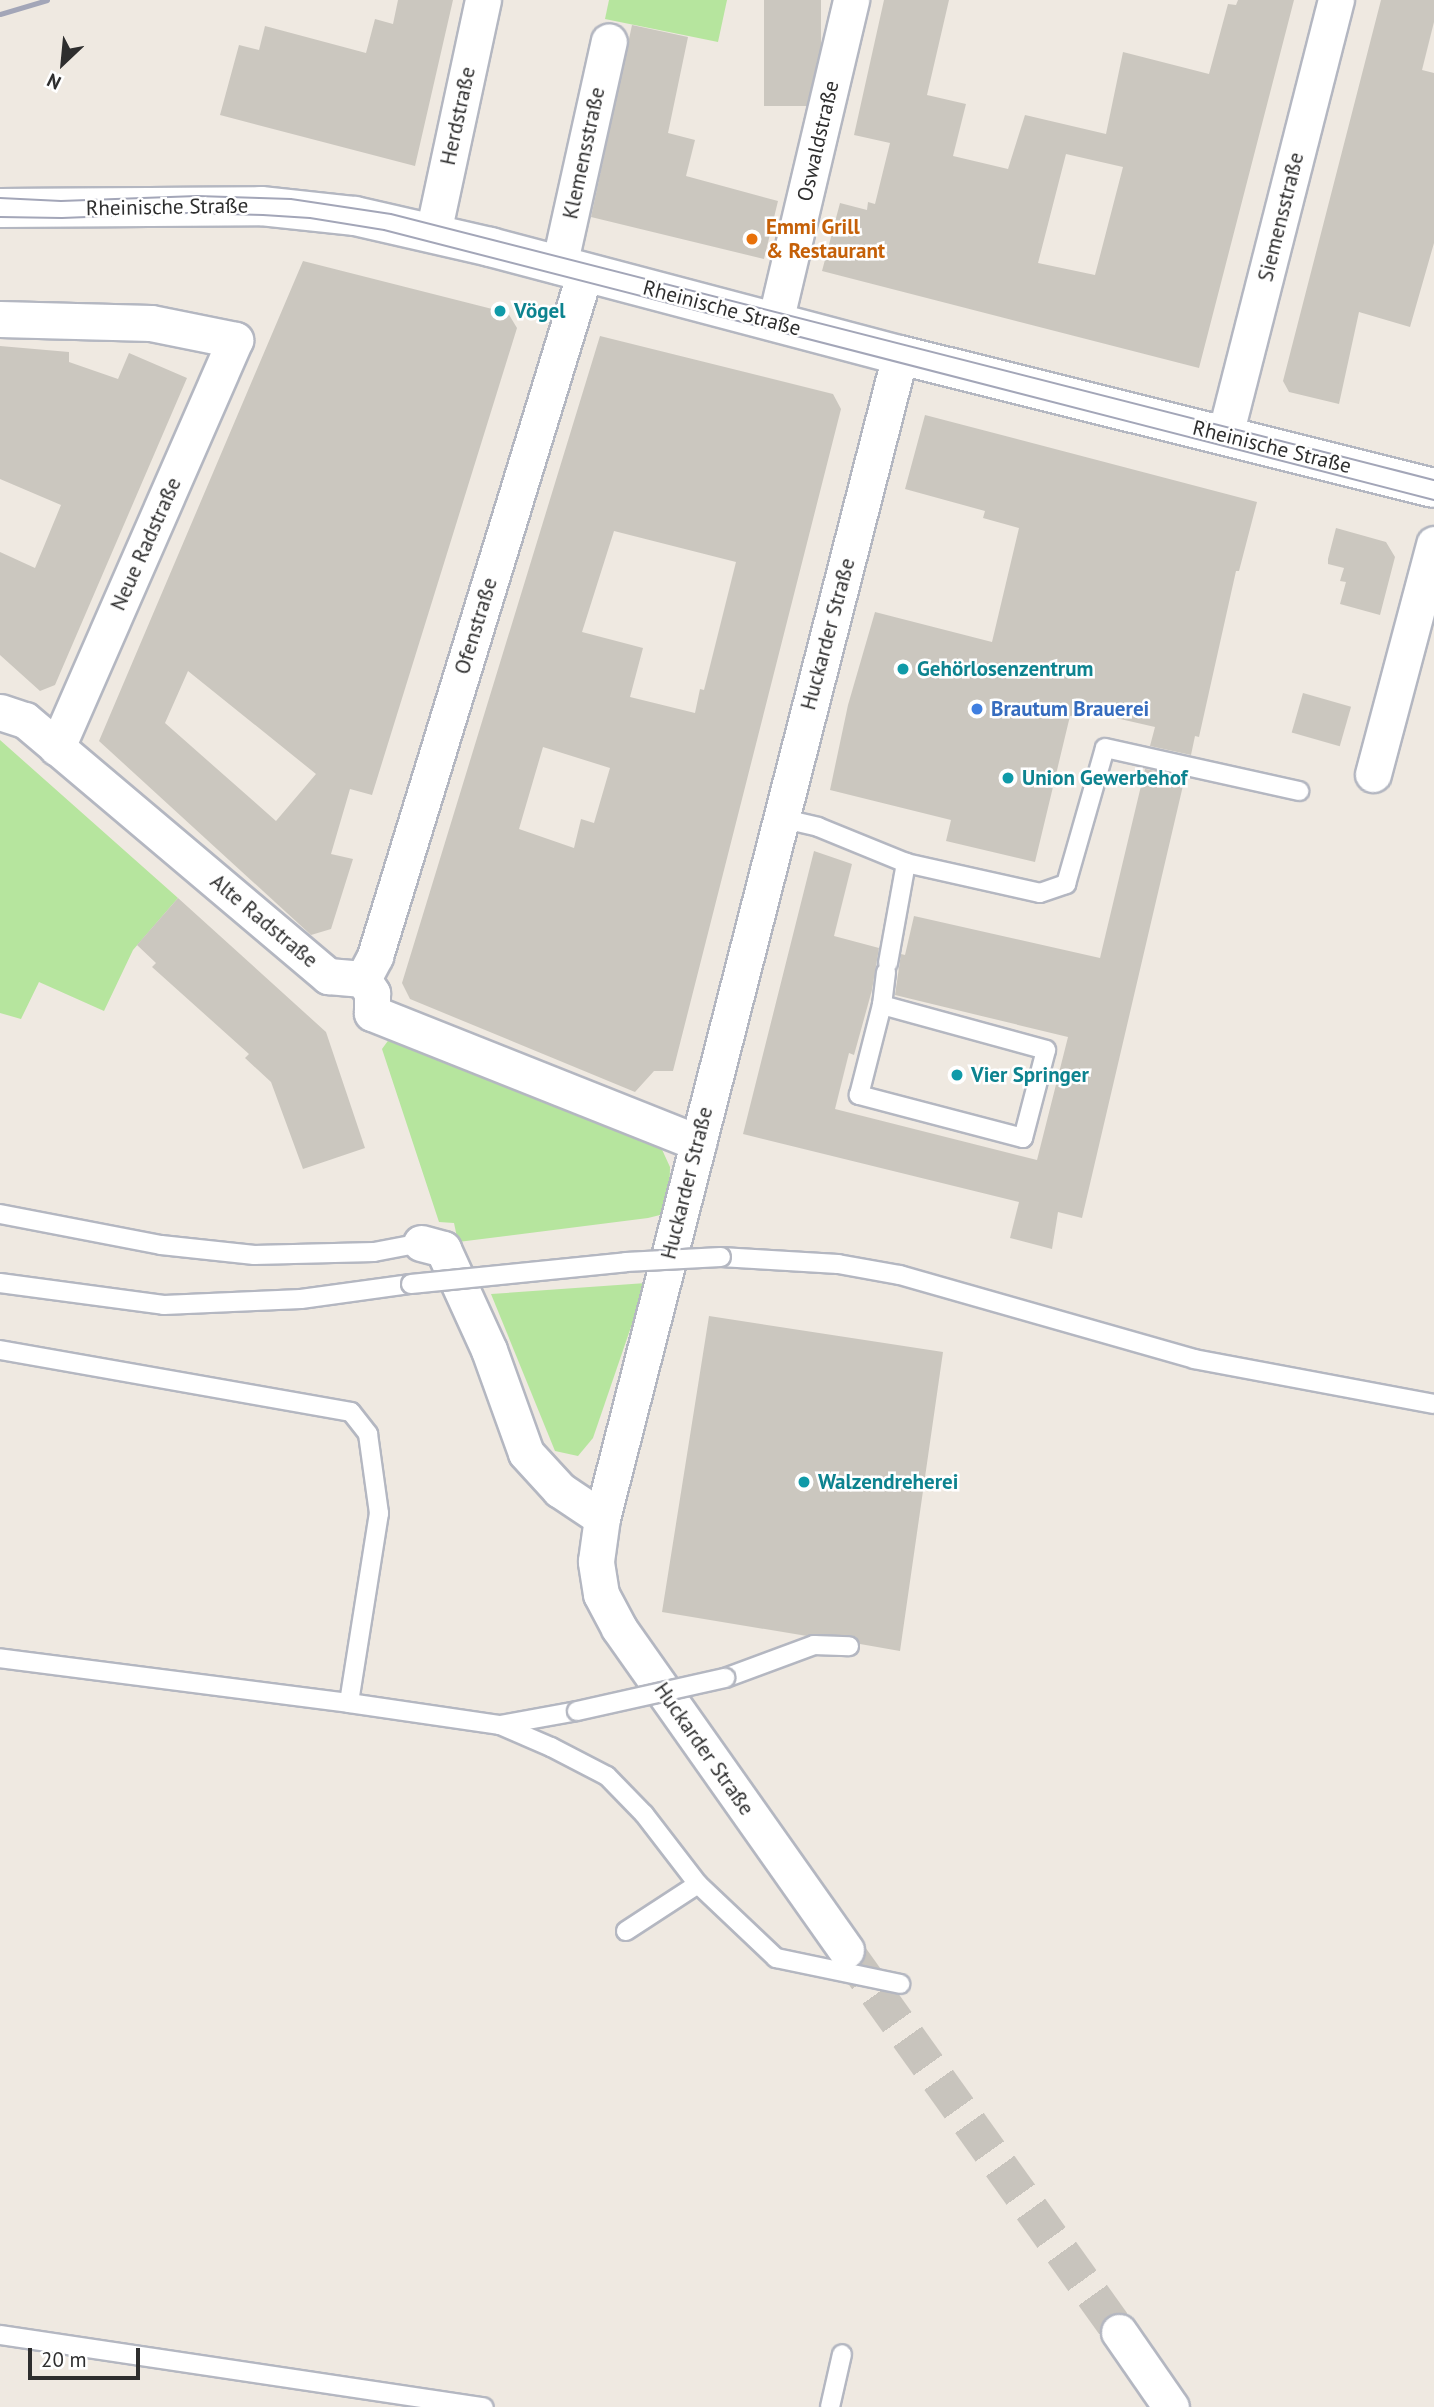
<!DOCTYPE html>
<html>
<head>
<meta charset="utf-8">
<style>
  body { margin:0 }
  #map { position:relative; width:1434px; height:2407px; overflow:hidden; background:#efe9e1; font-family:"PT Sans",sans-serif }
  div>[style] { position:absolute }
  .green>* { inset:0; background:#b6e59e }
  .building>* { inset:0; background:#cbc7bf; transform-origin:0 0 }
  .minor-tunnel>* { height:35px; margin-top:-17.5px; transform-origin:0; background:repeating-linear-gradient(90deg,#c8c4bd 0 35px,transparent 0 53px) }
  .roads { filter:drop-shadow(2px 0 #b4b7c1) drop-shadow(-2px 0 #b4b7c1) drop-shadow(0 2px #b4b7c1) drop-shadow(0 -2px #b4b7c1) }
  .service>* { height:18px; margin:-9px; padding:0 9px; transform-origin:9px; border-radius:9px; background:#fff }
  .minor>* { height:35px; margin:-17.5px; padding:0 17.5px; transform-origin:17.5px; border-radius:17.5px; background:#fff }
  .secondary>* { height:38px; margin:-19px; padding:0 19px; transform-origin:19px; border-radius:19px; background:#fff }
  .tram>* { height:2px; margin:-1px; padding:0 1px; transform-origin:1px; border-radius:1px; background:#a3a6b8 }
  .rail>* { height:5px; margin:-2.5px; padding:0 2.5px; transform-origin:2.5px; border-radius:2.5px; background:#a3a6b8 }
  .bridges { filter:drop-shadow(2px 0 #b4b7c1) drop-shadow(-2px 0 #b4b7c1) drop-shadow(0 2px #b4b7c1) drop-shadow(0 -2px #b4b7c1) }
  .service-bridge>* { height:18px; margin:-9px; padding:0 9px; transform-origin:9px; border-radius:9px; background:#fff }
  .dots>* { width:19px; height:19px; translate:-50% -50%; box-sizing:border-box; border:4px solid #fff; border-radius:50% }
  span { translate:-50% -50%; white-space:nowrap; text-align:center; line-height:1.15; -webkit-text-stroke:5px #fff; paint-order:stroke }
  .street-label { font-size:21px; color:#2e2e2e }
  .food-label { font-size:21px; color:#c56008; font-weight:700 }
  .left { translate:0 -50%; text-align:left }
  .culture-label { font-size:21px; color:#0d838f; font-weight:700 }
  .shop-label { font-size:21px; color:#366cbe; font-weight:700 }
  .north { position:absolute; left:28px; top:28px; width:70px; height:70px; -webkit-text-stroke:5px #fff; paint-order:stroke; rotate:206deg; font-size:19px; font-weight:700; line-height:28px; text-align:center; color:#2e2e2e }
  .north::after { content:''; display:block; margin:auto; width:24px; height:32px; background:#2e2e2e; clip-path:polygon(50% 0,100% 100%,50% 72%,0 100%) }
  .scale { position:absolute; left:28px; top:2348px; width:112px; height:32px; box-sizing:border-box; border:4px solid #2e2e2e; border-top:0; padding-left:9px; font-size:21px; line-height:24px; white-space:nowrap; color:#2e2e2e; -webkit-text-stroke:5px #fff; paint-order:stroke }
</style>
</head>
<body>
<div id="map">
  <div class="green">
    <i style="clip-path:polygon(609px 0,727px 0,718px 42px,605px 19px)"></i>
    <i style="clip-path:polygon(0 740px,178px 898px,133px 950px,104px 1011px,39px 982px,21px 1019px,0 1013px)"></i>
    <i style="clip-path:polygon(390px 1038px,659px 1143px,670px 1167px,669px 1205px,660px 1215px,648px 1218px,458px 1242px,454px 1223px,439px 1222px,382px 1049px)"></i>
    <i style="clip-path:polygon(646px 1283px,593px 1438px,578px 1456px,555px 1451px,491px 1294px)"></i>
  </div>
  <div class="building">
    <i style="clip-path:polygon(398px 0,453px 0,415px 166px,220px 115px,239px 45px,259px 50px,265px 26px,366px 53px,375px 19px,393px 24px)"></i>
    <i style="left:764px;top:0;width:57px;height:106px"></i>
    <i style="clip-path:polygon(evenodd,884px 0,949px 0,927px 95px,966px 104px,953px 156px,1008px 169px,1025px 115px,1106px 134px,1123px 52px,1209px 74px,1228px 4px,1236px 5px,1238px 0,1294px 0,1199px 368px,822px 271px,840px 203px,867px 210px,868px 202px,875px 204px,890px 143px,854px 135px,884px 0,1066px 154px,1123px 167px,1095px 275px,1038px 263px,1066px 154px)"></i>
    <i style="clip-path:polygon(1381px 0,1434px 0,1434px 22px,1422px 70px,1434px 73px,1434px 243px,1410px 327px,1359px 312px,1339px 404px,1289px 392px,1283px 381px)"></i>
    <i style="clip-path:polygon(632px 25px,688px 37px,668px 133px,695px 140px,686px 176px,778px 201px,764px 259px,591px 217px)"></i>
    <i style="clip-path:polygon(evenodd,303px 261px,508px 313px,517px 328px,372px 795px,350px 789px,331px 854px,353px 859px,331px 929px,311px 935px,99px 741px,303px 261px,188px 671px,316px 774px,276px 821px,165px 723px,188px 671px)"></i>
    <i style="clip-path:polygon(evenodd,600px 336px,833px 394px,841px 409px,673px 1071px,654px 1071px,635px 1092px,410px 999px,402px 983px,600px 336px,614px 531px,736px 562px,704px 690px,700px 689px,695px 713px,630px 697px,643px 648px,582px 632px,614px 531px,600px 336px,543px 747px,610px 768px,594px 823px,581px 819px,574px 848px,519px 829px,543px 747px)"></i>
    <i style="clip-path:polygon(0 346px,69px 352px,69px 362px,118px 379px,129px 353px,187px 378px,55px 685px,40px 691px,0 655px,0 552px,35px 568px,61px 505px,0 479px)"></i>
    <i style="clip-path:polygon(925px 415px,1257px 502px,1239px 571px,1236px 571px,1199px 737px,1195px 736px,1191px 755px,1150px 746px,1155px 727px,1094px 713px,1070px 716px,1035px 862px,946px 841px,951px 820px,830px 790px,848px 705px,875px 612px,992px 642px,1019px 528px,983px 518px,985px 511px,905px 489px)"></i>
    <i style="clip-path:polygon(1336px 528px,1386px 542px,1395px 557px,1380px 615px,1340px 604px,1346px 582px,1340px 581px,1344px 568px,1328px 564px,1328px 559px)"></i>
    <i style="left:1303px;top:693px;width:50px;height:41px;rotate:16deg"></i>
    <i style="clip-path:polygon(1145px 769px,1185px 777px,1082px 1218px,1058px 1212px,1052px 1249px,1010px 1238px,1019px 1202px,743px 1134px,814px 851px,852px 864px,834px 936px,879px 948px,872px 990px,854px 1055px,849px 1053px,835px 1109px,1037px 1160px,1068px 1037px,895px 995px,901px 954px,905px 955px,914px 916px,1100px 958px)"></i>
    <i style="clip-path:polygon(178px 898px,326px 1032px,365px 1148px,303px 1169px,271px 1082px,245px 1058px,249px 1054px,152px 967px,156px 963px,137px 945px)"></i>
    <i style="clip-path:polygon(709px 1316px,943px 1352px,900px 1651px,860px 1644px,856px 1637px,849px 1635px,807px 1636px,662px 1612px)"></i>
  </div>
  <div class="minor-tunnel">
    <i style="left:846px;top:1950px;width:470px;rotate:54.4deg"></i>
  </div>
  <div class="roads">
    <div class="service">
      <i style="left:780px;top:818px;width:39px;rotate:13deg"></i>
      <i style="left:818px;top:827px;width:95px;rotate:22.2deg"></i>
      <i style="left:906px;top:863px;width:137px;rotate:12.6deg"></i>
      <i style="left:1040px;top:893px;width:28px;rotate:-19deg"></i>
      <i style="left:1066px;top:884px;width:141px;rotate:-74deg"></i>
      <i style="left:1105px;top:748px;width:199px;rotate:12.5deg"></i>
      <i style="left:888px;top:963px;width:102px;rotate:-79.8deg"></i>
      <i style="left:882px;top:1005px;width:170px;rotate:15.3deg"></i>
      <i style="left:1046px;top:1050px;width:91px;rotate:104.6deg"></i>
      <i style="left:1023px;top:1138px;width:170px;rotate:-165.3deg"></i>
      <i style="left:859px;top:1095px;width:93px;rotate:-75.7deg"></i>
      <i style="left:882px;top:1005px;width:33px;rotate:-83deg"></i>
      <i style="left:0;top:1214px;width:164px;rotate:10.9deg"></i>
      <i style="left:161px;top:1245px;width:94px;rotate:6.1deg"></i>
      <i style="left:254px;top:1255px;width:120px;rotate:-1.4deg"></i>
      <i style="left:374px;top:1252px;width:48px;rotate:-10.8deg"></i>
      <i style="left:721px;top:1257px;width:117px;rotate:3.4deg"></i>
      <i style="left:838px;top:1264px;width:63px;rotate:10.1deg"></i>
      <i style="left:900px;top:1275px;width:306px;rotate:15.9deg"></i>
      <i style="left:1194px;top:1359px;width:244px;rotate:10.6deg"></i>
      <i style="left:0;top:1283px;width:165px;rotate:7.6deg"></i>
      <i style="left:164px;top:1305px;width:137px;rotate:-2.5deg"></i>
      <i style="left:301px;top:1299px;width:111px;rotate:-7.8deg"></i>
      <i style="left:0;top:1350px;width:356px;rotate:10deg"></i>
      <i style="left:351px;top:1412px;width:28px;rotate:52deg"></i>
      <i style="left:368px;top:1434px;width:80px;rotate:82.1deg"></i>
      <i style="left:379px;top:1513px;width:192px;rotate:99deg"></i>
      <i style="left:349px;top:1703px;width:352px;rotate:-172.7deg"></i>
      <i style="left:725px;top:1678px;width:95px;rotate:-20.3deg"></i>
      <i style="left:814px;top:1645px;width:35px;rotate:2deg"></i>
      <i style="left:349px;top:1703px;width:153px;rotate:8.3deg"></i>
      <i style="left:500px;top:1725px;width:56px;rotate:23.3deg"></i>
      <i style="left:551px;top:1747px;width:63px;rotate:27.4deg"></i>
      <i style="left:607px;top:1776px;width:53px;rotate:45.8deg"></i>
      <i style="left:644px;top:1814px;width:88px;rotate:52.4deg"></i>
      <i style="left:698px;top:1884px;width:108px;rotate:43.5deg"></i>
      <i style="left:776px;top:1958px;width:127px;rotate:11.8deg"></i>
      <i style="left:500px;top:1725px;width:78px;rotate:-10.3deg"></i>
      <i style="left:626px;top:1931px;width:86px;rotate:-33.1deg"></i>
      <i style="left:0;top:2335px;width:489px;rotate:8.5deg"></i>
      <i style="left:830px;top:2407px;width:54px;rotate:-77.2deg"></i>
    </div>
    <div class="minor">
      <i style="left:433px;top:233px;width:238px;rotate:-77.9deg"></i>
      <i style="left:559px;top:266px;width:230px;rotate:-77.5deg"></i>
      <i style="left:0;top:319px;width:151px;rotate:1.5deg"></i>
      <i style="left:151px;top:323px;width:86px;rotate:11.4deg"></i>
      <i style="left:235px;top:340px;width:445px;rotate:113.6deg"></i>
      <i style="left:775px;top:322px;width:331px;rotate:-76.7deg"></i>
      <i style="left:1225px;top:435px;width:449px;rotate:-75.7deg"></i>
      <i style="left:0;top:712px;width:26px;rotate:18deg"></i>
      <i style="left:25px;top:720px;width:397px;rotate:40.2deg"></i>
      <i style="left:328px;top:976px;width:35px;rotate:5deg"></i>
      <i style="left:363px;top:979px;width:17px;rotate:57deg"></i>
      <i style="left:372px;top:993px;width:20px;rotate:90deg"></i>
      <i style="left:372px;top:1013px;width:351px;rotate:21.7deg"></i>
      <i style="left:1373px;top:774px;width:238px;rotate:-75.1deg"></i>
      <i style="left:363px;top:979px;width:26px;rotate:-62deg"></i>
      <i style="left:375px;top:956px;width:716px;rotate:-72.93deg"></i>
      <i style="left:421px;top:1243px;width:23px;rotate:15deg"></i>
      <i style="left:443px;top:1249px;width:111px;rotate:65.5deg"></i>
      <i style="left:489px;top:1350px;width:109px;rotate:70.2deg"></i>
      <i style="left:526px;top:1453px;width:50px;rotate:47.4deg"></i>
      <i style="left:560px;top:1490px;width:50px;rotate:33.7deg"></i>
      <i style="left:846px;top:1950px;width:394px;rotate:-125.2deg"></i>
      <i style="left:619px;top:1628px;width:38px;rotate:-118deg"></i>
      <i style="left:601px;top:1594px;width:33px;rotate:-99deg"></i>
      <i style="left:596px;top:1561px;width:43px;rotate:-82.1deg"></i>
      <i style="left:602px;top:1518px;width:1201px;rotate:-75.63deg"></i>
      <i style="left:1119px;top:2332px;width:91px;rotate:55.3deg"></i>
    </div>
    <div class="secondary">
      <i style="left:0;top:208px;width:261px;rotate:-0.4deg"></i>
      <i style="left:261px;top:206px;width:95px;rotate:6.1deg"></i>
      <i style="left:355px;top:216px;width:139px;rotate:12.9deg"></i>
      <i style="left:490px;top:247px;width:424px;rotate:14.8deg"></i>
      <i style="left:900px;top:355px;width:550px;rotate:13.99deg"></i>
    </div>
  </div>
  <div class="tram">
    <i style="left:0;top:198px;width:61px;rotate:2.8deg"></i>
    <i style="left:61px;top:201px;width:136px;rotate:-2.1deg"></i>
    <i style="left:197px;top:196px;width:94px;rotate:1.8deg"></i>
    <i style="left:291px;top:199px;width:101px;rotate:8.5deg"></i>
    <i style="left:391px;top:214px;width:1076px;rotate:14.31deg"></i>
    <i style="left:0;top:217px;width:62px;rotate:0.9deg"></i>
    <i style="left:62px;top:218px;width:126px;rotate:-2.3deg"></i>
    <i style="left:188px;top:213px;width:75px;rotate:1.5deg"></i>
    <i style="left:263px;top:215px;width:47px;rotate:3.7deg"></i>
    <i style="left:310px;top:218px;width:75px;rotate:9.2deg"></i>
    <i style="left:384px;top:230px;width:1084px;rotate:14.42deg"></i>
  </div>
  <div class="rail">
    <i style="left:0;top:14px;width:49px;rotate:-16.6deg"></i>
  </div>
  <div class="bridges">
    <div class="service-bridge">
      <i style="left:411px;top:1284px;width:216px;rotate:-5.8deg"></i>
      <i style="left:626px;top:1262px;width:95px;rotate:-3deg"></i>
      <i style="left:577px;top:1711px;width:152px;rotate:-12.6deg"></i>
    </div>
  </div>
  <div class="dots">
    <i style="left:752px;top:239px;background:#e8710a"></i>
    <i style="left:500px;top:311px;background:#0f9aa8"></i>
    <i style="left:903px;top:669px;background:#0f9aa8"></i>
    <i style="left:977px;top:709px;background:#3f7fe0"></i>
    <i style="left:1008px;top:778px;background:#0f9aa8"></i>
    <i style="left:957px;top:1075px;background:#0f9aa8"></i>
    <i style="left:804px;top:1482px;background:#0f9aa8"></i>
  </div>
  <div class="street-label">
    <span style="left:458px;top:116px;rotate:-78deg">Herdstraße</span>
    <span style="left:818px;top:141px;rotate:-77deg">Oswaldstraße</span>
    <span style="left:584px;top:153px;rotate:-78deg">Klemensstraße</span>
    <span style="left:167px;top:207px;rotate:-1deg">Rheinische Straße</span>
    <span style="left:1281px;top:217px;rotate:-76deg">Siemensstraße</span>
    <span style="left:722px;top:308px;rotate:15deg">Rheinische Straße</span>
    <span style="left:1272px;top:447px;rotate:14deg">Rheinische Straße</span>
    <span style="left:146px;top:544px;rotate:-66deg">Neue Radstraße</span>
    <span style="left:476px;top:626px;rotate:-73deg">Ofenstraße</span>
    <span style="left:828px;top:634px;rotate:-75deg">Huckarder Straße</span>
    <span style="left:264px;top:921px;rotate:40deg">Alte Radstraße</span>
    <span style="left:687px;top:1183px;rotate:-76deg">Huckarder Straße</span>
    <span style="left:704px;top:1749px;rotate:55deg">Huckarder Straße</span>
  </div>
  <div class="food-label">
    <span class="left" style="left:766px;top:239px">Emmi Grill<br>&amp; Restaurant</span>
  </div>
  <div class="culture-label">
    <span class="left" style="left:514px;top:311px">Vögel</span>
    <span class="left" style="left:917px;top:669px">Gehörlosenzentrum</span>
    <span class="left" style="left:1022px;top:778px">Union Gewerbehof</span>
    <span class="left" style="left:971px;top:1075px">Vier Springer</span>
    <span class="left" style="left:818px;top:1482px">Walzendreherei</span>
  </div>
  <div class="shop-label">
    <span class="left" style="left:991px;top:709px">Brautum Brauerei</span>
  </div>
  <div class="north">N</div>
  <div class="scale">20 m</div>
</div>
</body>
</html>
